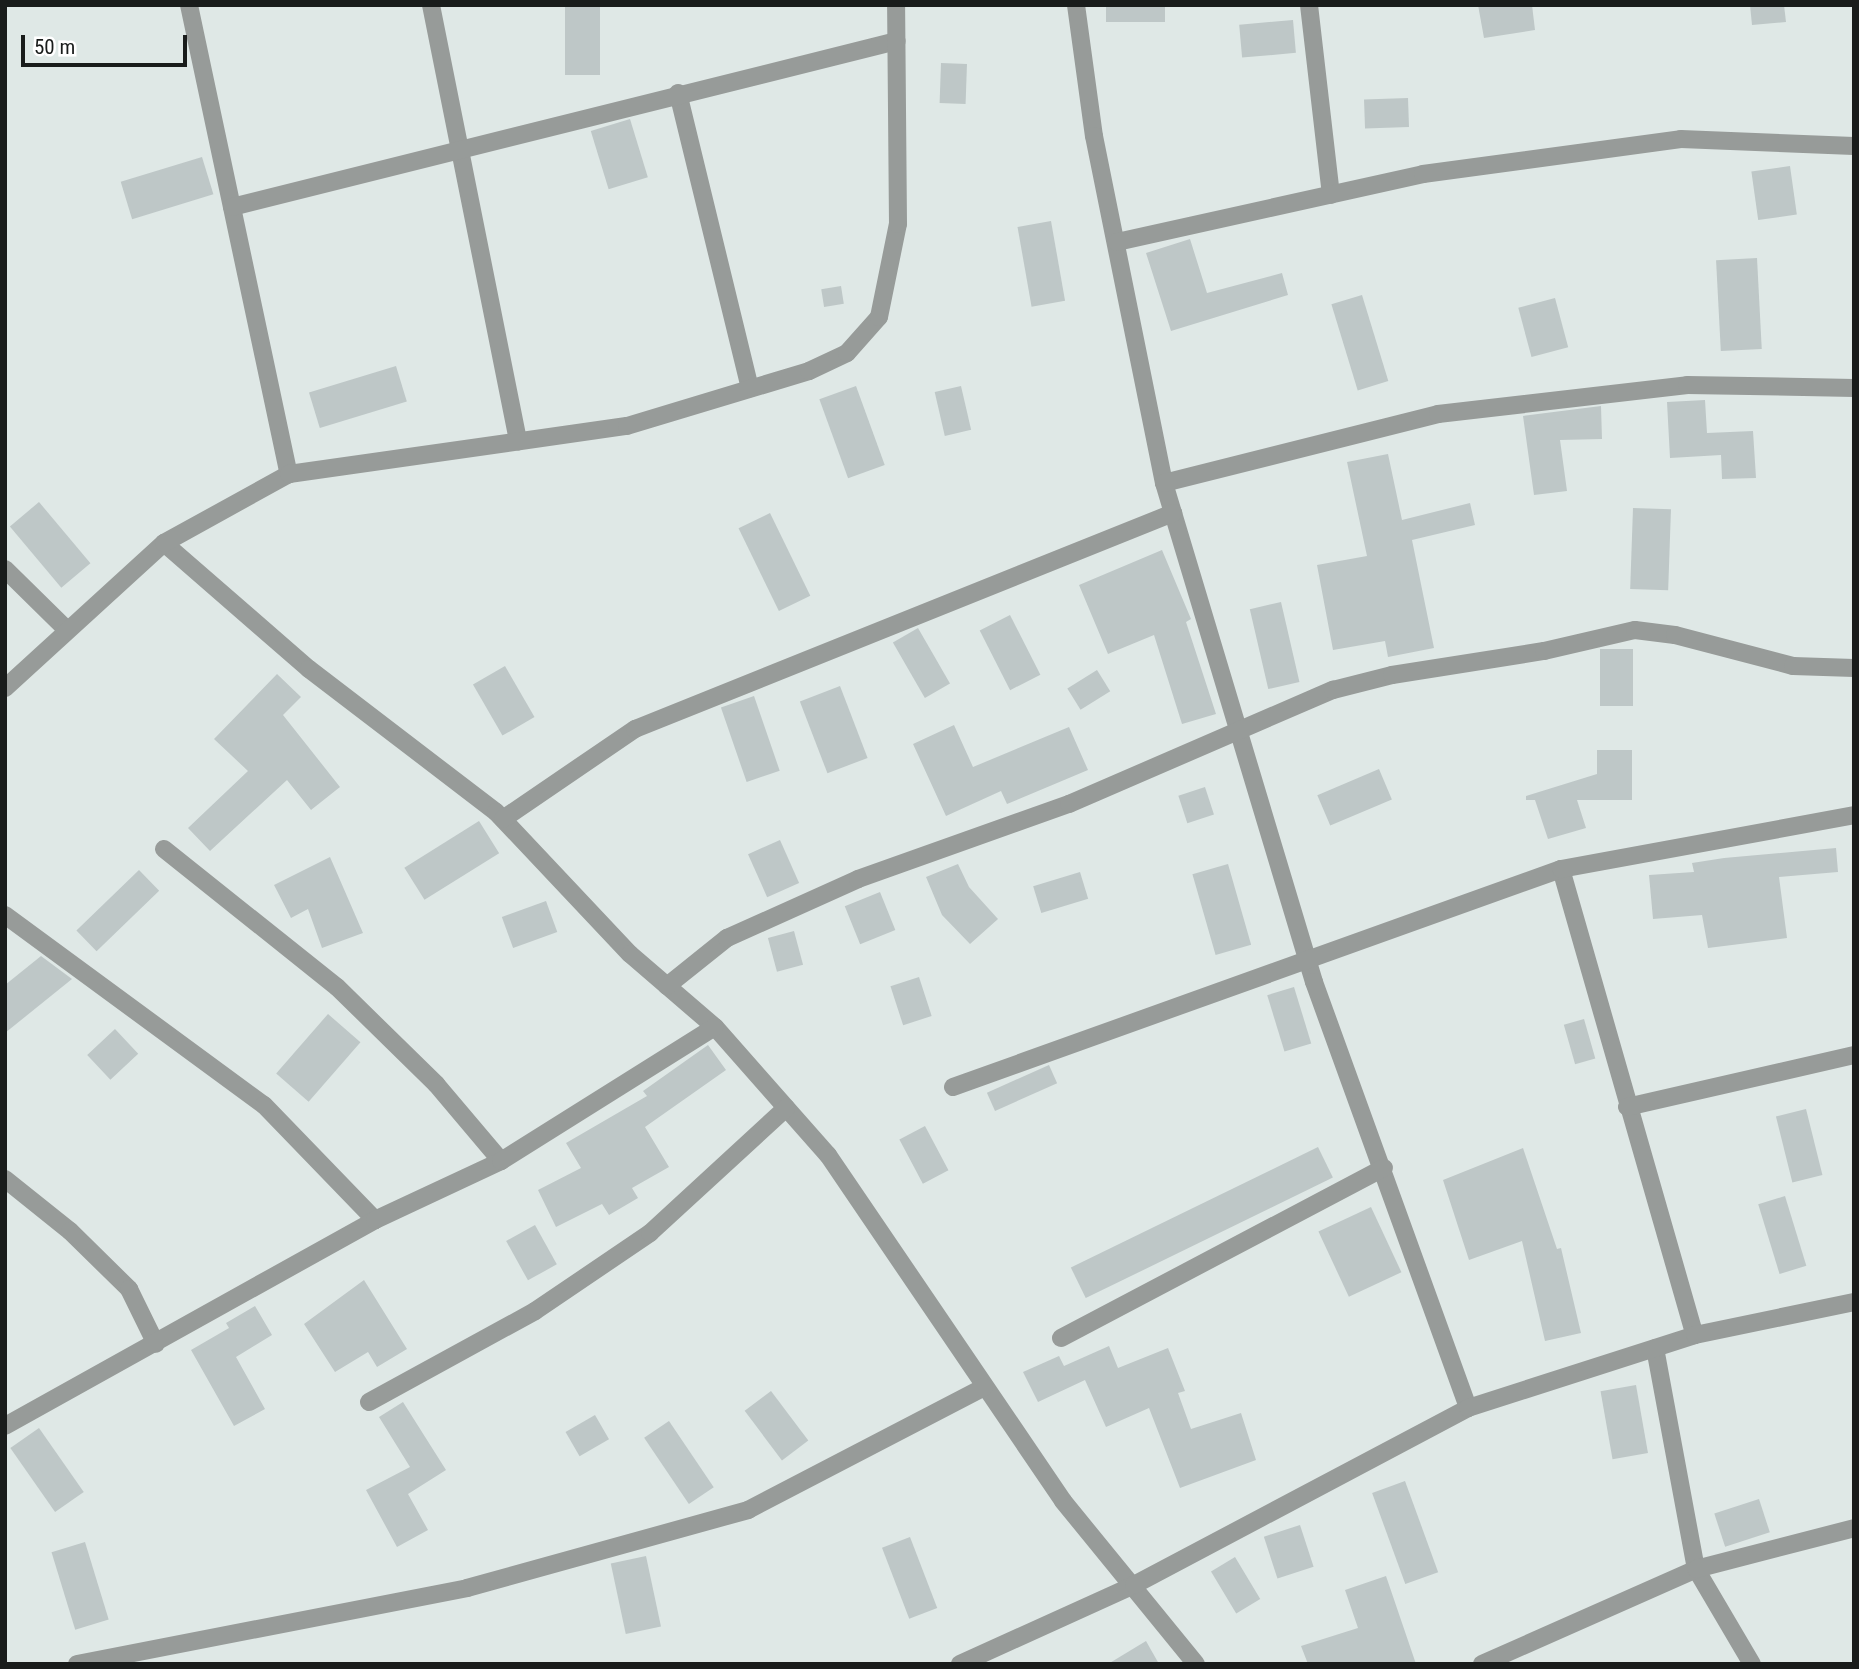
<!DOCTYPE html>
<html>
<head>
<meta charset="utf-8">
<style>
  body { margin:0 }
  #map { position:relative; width:1859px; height:1669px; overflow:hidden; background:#dfe8e6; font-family:"Roboto Condensed",sans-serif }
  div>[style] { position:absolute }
  .building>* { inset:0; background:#bec7c7; transform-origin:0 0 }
  .street>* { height:18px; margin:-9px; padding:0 9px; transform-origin:9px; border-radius:9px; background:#979b99 }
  span { translate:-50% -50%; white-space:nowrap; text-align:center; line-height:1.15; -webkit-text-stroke:7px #fff; paint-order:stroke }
  .frame { position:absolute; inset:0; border:7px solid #191c1b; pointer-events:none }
  .scale { position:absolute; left:21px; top:35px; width:166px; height:32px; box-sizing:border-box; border:4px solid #191c1b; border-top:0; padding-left:9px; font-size:21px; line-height:24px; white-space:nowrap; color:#191c1b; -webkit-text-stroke:5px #fff; paint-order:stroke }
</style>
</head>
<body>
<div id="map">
  <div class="building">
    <i style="left:565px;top:5px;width:35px;height:70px"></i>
    <i style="left:1106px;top:5px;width:59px;height:17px"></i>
    <i style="clip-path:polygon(1478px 5px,1532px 5px,1535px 30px,1484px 38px)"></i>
    <i style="clip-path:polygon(1750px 5px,1784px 5px,1786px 22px,1752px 25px)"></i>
    <i style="left:1293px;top:20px;width:33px;height:54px;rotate:85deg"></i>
    <i style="left:941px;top:63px;width:26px;height:40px;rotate:2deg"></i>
    <i style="left:1408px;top:98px;width:29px;height:44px;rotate:88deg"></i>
    <i style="left:630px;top:119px;width:61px;height:41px;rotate:73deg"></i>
    <i style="left:202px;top:157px;width:39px;height:85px;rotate:73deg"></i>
    <i style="left:1790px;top:166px;width:49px;height:39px;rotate:82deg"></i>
    <i style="left:1051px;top:221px;width:81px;height:34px;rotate:80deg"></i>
    <i style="clip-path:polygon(1190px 239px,1207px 293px,1282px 273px,1288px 295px,1171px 331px,1146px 253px)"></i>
    <i style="left:1757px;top:258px;width:91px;height:41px;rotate:87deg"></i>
    <i style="left:841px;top:286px;width:18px;height:20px;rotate:81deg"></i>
    <i style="left:1362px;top:295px;width:90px;height:32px;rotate:73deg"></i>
    <i style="left:1555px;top:298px;width:51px;height:38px;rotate:75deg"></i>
    <i style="left:396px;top:366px;width:37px;height:91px;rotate:73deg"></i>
    <i style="left:856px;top:386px;width:84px;height:39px;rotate:70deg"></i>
    <i style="left:961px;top:386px;width:45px;height:27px;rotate:77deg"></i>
    <i style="clip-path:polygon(1705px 400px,1707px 433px,1753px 431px,1756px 478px,1722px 479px,1721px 455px,1670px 458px,1667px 402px)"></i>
    <i style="clip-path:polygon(1601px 406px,1602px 439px,1560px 440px,1567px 491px,1534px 495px,1523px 416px)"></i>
    <i style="clip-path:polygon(1388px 454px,1402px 520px,1470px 503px,1475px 525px,1412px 540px,1434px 648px,1388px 657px,1385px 641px,1333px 650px,1317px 565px,1367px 556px,1347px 462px)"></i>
    <i style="left:39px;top:502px;width:80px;height:38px;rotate:50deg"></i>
    <i style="left:1633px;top:508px;width:38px;height:81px;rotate:2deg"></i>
    <i style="left:770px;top:513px;width:92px;height:35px;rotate:64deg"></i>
    <i style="clip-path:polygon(1162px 550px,1191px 619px,1186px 622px,1216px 714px,1182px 724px,1154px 635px,1108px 654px,1079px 585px)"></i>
    <i style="left:1281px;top:602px;width:82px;height:32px;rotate:77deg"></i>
    <i style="left:1010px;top:615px;width:67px;height:34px;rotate:63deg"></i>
    <i style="left:918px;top:628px;width:64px;height:29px;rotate:60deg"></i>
    <i style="left:1633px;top:649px;width:57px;height:33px;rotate:90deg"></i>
    <i style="left:505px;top:666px;width:59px;height:37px;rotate:60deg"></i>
    <i style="left:1097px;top:670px;width:25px;height:35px;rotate:58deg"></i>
    <i style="clip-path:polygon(277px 674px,301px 697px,283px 715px,340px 787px,311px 810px,287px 780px,210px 851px,188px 828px,248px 771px,214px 739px)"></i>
    <i style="left:840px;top:686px;width:77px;height:43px;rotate:69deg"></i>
    <i style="left:754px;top:696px;width:79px;height:35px;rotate:71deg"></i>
    <i style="clip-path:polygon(954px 725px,973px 767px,1069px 727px,1088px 770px,1007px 804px,1001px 791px,946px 816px,913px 744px)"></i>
    <i style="clip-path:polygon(1597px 750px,1632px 750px,1632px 800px,1577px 800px,1586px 828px,1548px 839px,1535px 800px,1526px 800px,1526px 796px,1597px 774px)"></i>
    <i style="left:1379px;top:769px;width:33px;height:67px;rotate:67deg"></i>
    <i style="left:1205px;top:787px;width:29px;height:28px;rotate:72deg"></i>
    <i style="left:479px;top:821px;width:38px;height:88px;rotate:58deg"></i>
    <i style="left:780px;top:840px;width:47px;height:35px;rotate:66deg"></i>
    <i style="clip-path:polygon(1836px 848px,1838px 872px,1779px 877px,1787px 938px,1708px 948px,1702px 915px,1653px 919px,1649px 875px,1694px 872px,1692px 863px,1724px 858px)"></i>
    <i style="clip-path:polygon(330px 857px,363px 933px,322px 948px,308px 909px,291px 918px,274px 885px)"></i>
    <i style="clip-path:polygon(958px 864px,969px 887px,998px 919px,970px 944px,942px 915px,926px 877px)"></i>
    <i style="left:1228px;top:864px;width:84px;height:37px;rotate:74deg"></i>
    <i style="left:139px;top:870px;width:29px;height:87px;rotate:46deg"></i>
    <i style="left:1080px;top:872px;width:28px;height:49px;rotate:73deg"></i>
    <i style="left:880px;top:892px;width:41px;height:38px;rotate:68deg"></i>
    <i style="left:546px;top:901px;width:33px;height:47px;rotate:70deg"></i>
    <i style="left:794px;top:931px;width:35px;height:27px;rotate:75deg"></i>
    <i style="clip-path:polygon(41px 956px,72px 979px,5px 1033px,5px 985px)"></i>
    <i style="left:919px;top:977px;width:41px;height:30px;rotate:72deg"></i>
    <i style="left:1294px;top:987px;width:59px;height:28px;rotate:73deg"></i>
    <i style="left:328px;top:1014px;width:43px;height:79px;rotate:41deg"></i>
    <i style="left:1584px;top:1019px;width:41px;height:21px;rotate:74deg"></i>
    <i style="left:115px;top:1029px;width:34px;height:38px;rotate:47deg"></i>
    <i style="clip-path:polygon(708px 1045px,726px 1070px,645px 1127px,669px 1167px,632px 1188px,638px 1198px,609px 1215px,602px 1204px,556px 1227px,538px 1190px,581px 1168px,566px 1143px,647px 1096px,643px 1091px)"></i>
    <i style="left:1049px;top:1065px;width:20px;height:68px;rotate:66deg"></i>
    <i style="left:1806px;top:1109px;width:68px;height:31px;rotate:76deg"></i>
    <i style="left:925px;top:1126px;width:50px;height:29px;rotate:62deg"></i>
    <i style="left:1318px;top:1147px;width:34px;height:275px;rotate:64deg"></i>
    <i style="clip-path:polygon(1523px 1148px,1557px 1249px,1561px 1248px,1581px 1333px,1545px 1341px,1522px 1241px,1469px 1260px,1443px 1180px)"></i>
    <i style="left:1785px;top:1196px;width:73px;height:28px;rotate:73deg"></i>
    <i style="left:1371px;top:1207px;width:72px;height:58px;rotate:65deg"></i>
    <i style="left:535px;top:1225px;width:45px;height:33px;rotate:61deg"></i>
    <i style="clip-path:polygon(364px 1280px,407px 1349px,377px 1367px,368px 1352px,335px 1372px,304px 1324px)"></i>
    <i style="clip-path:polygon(255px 1306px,272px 1335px,236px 1357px,265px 1409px,234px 1426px,191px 1350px,229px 1328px,226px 1323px)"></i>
    <i style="clip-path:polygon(1109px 1346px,1118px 1368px,1168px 1348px,1185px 1391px,1178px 1393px,1191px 1429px,1241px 1413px,1256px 1460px,1180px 1488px,1149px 1408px,1106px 1427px,1085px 1380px,1038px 1402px,1023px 1372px,1059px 1356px,1064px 1366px)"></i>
    <i style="left:1636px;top:1385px;width:69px;height:36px;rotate:80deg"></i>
    <i style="left:771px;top:1391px;width:62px;height:33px;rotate:53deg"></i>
    <i style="clip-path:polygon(403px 1402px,446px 1470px,408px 1494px,428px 1530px,397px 1547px,366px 1490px,410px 1467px,379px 1417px)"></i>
    <i style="left:595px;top:1415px;width:28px;height:34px;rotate:60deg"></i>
    <i style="left:669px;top:1421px;width:80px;height:30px;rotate:56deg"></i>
    <i style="left:39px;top:1428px;width:78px;height:35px;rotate:55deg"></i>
    <i style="left:1405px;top:1481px;width:97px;height:35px;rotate:70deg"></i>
    <i style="left:1759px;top:1499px;width:35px;height:47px;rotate:72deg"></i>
    <i style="left:1300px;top:1525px;width:44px;height:38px;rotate:72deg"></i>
    <i style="left:910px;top:1537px;width:76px;height:30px;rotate:69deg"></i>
    <i style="left:85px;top:1542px;width:81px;height:35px;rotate:73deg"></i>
    <i style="left:646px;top:1556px;width:72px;height:36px;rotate:78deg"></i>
    <i style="left:1235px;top:1557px;width:49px;height:28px;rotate:59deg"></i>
    <i style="clip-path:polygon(1386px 1576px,1416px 1664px,1308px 1664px,1301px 1646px,1358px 1628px,1345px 1590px)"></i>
    <i style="clip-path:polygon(1146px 1641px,1159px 1664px,1108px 1664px)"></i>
  </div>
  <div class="street">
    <i style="left:189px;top:5px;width:480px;rotate:78deg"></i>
    <i style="left:431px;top:5px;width:445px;rotate:78.7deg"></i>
    <i style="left:1076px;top:5px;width:132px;rotate:82.2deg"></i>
    <i style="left:1094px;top:136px;width:354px;rotate:78.6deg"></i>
    <i style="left:1164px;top:483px;width:521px;rotate:73.27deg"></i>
    <i style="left:1314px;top:982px;width:453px;rotate:70.1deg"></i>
    <i style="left:1309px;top:5px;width:191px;rotate:83.4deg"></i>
    <i style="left:678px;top:93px;width:304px;rotate:76.3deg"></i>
    <i style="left:232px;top:207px;width:685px;rotate:-14.02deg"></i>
    <i style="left:1117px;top:242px;width:313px;rotate:-12.5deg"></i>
    <i style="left:1423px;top:174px;width:260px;rotate:-7.7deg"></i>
    <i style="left:1681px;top:139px;width:173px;rotate:2.3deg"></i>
    <i style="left:1164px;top:483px;width:283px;rotate:-14.1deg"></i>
    <i style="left:1438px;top:414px;width:251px;rotate:-6.6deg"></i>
    <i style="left:1687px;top:385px;width:167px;rotate:1deg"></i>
    <i style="left:164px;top:543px;width:192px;rotate:41deg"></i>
    <i style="left:309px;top:669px;width:235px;rotate:37.4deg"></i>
    <i style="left:496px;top:812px;width:195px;rotate:46.7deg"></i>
    <i style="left:630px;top:954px;width:112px;rotate:40.7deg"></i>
    <i style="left:715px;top:1027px;width:171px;rotate:48.6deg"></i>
    <i style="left:828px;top:1155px;width:418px;rotate:55.8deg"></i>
    <i style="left:1063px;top:1501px;width:210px;rotate:50.8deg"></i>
    <i style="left:5px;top:569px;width:87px;rotate:44.5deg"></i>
    <i style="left:5px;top:688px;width:215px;rotate:-42.4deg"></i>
    <i style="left:164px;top:543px;width:143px;rotate:-28.9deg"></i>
    <i style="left:289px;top:474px;width:341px;rotate:-8.1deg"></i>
    <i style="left:627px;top:426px;width:190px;rotate:-16.8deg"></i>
    <i style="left:809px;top:371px;width:42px;rotate:-25.3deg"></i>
    <i style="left:847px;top:353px;width:48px;rotate:-48.4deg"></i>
    <i style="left:879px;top:317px;width:95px;rotate:-78.5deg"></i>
    <i style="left:898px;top:224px;width:219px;rotate:-90.5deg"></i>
    <i style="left:503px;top:819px;width:160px;rotate:-34.3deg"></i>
    <i style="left:635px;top:729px;width:580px;rotate:-21.87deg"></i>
    <i style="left:164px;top:849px;width:221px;rotate:38.6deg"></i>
    <i style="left:337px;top:987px;width:139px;rotate:44.4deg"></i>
    <i style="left:436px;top:1084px;width:101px;rotate:49.8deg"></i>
    <i style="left:1561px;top:869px;width:485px;rotate:74deg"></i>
    <i style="left:5px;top:915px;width:321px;rotate:36.3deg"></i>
    <i style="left:264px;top:1105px;width:160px;rotate:46deg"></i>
    <i style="left:667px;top:986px;width:77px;rotate:-38.7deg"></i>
    <i style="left:727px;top:938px;width:144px;rotate:-24.2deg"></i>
    <i style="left:858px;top:879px;width:224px;rotate:-19.6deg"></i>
    <i style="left:1069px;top:804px;width:288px;rotate:-23.4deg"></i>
    <i style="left:1333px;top:690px;width:61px;rotate:-14.3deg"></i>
    <i style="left:1392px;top:675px;width:154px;rotate:-9deg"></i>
    <i style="left:1544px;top:651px;width:93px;rotate:-13deg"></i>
    <i style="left:1635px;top:630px;width:40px;rotate:7.1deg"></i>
    <i style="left:1675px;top:635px;width:122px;rotate:14.7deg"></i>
    <i style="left:1793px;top:666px;width:61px;rotate:1.9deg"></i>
    <i style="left:953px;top:1087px;width:646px;rotate:-19.73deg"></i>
    <i style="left:1561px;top:869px;width:298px;rotate:-10.4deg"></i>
    <i style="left:1627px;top:1107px;width:233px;rotate:-12.9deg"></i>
    <i style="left:5px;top:1179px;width:83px;rotate:38.7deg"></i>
    <i style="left:70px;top:1231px;width:83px;rotate:44.5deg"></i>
    <i style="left:129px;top:1289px;width:61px;rotate:63.9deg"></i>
    <i style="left:1061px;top:1338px;width:365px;rotate:-27.8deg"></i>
    <i style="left:1655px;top:1348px;width:225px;rotate:79.5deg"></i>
    <i style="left:1696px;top:1569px;width:110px;rotate:59.5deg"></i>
    <i style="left:369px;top:1402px;width:189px;rotate:-28.7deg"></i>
    <i style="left:535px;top:1311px;width:139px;rotate:-34.1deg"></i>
    <i style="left:650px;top:1233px;width:185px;rotate:-42.6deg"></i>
    <i style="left:5px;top:1426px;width:423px;rotate:-29.1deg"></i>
    <i style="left:375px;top:1220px;width:139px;rotate:-25.1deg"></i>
    <i style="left:501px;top:1161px;width:252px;rotate:-32.1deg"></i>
    <i style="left:77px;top:1664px;width:397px;rotate:-11deg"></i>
    <i style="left:467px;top:1588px;width:292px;rotate:-15.5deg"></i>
    <i style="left:748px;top:1510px;width:266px;rotate:-27.5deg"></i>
    <i style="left:960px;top:1664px;width:191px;rotate:-24.4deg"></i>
    <i style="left:1134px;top:1585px;width:378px;rotate:-27.9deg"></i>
    <i style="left:1468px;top:1408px;width:238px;rotate:-17.8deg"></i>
    <i style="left:1695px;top:1335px;width:162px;rotate:-11.7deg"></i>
    <i style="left:1482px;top:1664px;width:234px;rotate:-23.9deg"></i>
    <i style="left:1696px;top:1569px;width:163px;rotate:-14.5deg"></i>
  </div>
  <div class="frame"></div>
  <div class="scale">50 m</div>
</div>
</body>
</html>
